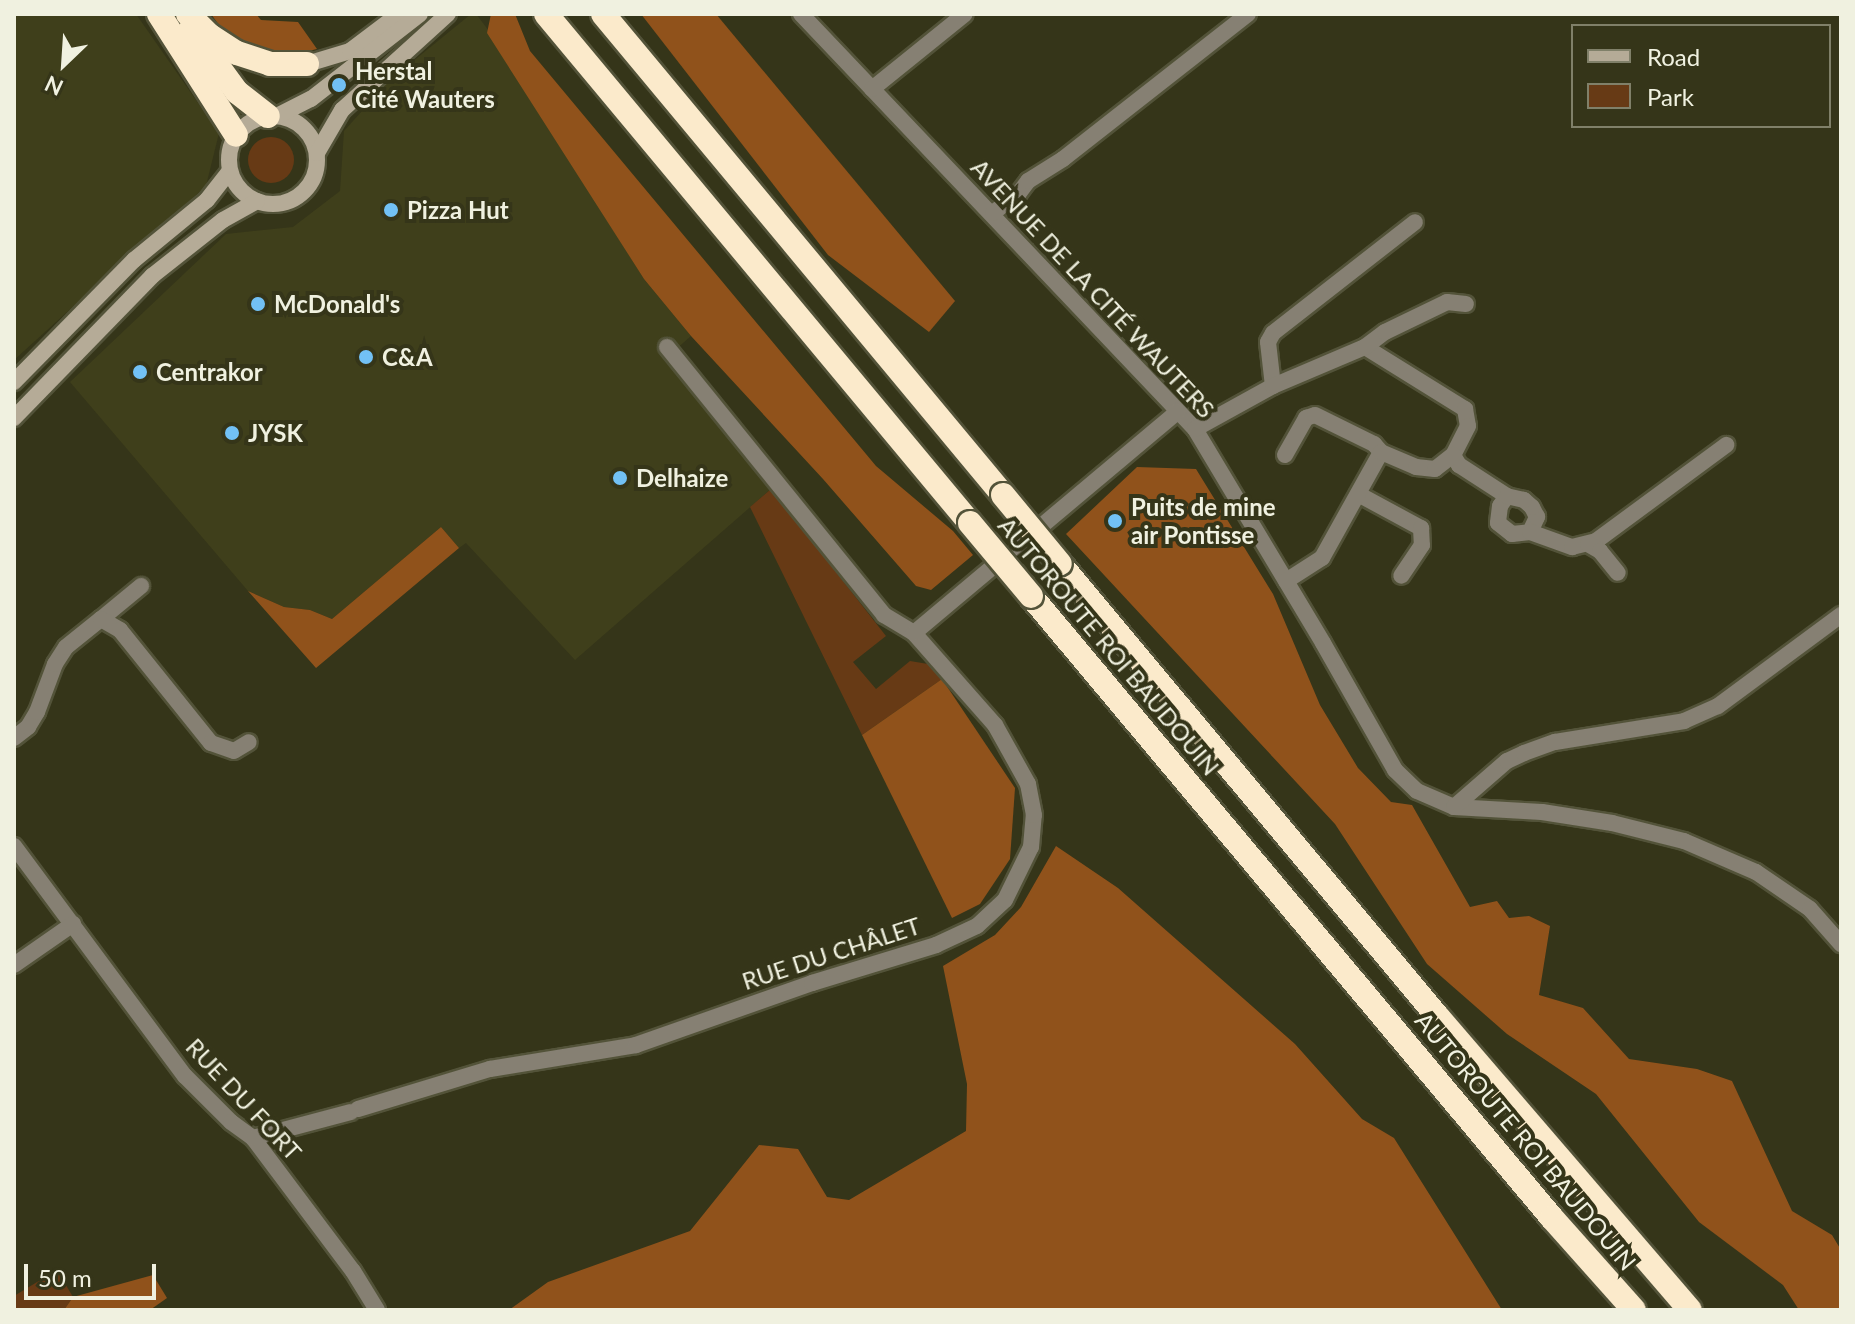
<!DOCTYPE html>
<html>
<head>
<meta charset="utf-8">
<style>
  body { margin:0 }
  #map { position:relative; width:1855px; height:1324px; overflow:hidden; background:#353519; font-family:Lato,sans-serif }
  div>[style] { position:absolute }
  .built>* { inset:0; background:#3f3f1b }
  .green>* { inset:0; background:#673a15 }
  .round { border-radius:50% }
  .forest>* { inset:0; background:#90521b }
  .roads { filter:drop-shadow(2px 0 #535339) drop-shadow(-2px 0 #535339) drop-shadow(0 2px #535339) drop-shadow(0 -2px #535339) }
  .minor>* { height:16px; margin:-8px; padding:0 8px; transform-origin:8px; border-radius:8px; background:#868073 }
  .secondary>* { height:16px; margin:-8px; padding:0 8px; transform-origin:8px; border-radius:8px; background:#b5ab97 }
  .secondary>.ring { margin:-8px; padding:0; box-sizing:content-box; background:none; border:16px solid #b5ab97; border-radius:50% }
  .motorway>* { height:24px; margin:-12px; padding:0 12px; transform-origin:12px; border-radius:12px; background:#fbeacb }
  .bridges { filter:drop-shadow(2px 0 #535339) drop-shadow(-2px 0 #535339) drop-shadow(0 2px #535339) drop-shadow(0 -2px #535339) }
  .motorway-bridge>* { height:24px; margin:-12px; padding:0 12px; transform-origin:12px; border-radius:12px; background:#fbeacb }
  .dots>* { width:22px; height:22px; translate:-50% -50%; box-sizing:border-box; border:4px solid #353519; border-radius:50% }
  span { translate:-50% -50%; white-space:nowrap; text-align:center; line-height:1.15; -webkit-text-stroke:8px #353519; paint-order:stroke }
  .poi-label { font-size:24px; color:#f0f1e0; font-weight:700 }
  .left { translate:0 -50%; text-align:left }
  .street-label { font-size:24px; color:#f0f1e0 }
  .frame { position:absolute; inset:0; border:16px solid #f0f1e0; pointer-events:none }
  .legend { position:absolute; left:1571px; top:24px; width:260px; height:104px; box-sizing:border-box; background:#353519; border:2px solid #808069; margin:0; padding:10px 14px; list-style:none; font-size:24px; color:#f0f1e0 }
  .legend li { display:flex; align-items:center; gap:16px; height:40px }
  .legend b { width:40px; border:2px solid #808069 }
  .north { position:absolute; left:24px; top:24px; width:80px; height:80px; -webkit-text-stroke:6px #353519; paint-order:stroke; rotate:205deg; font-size:22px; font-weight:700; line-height:32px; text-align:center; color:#f0f1e0 }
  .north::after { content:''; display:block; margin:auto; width:28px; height:36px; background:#f0f1e0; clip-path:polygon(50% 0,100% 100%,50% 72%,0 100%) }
  .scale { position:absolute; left:24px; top:1264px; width:132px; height:36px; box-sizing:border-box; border:4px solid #f0f1e0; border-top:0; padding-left:10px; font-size:24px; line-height:28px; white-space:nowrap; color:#f0f1e0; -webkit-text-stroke:6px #353519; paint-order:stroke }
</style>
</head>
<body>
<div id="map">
  <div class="built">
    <i style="clip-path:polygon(14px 14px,136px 14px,219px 133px,206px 186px,14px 360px)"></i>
    <i style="clip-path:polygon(471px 14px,476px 14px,486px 27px,644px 279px,691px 336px,666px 358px,771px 489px,575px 660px,466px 543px,459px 548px,441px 527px,332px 619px,310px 610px,284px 607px,248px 591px,70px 382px,226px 234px,293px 227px,340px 191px,344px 131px,390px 80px)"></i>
  </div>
  <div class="green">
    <i class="round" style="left:248px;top:137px;width:46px;height:46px"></i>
    <i style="clip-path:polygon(771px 489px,886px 636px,853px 662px,876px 689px,910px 661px,928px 664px,942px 679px,862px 735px,750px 507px)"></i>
    <i style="clip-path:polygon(57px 1270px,73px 1297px,64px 1310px,14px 1310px,14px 1296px)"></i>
  </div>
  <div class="forest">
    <i style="clip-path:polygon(211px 14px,256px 14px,261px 20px,298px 22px,317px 49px,280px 58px,224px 32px)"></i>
    <i style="clip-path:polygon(491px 14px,515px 14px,530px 51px,876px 466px,953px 531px,973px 555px,931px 590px,916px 586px,823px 479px,691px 336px,644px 279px,487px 33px)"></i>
    <i style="clip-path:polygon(641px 14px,716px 14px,955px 301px,929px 332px,828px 255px)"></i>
    <i style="clip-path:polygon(1137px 467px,1196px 469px,1273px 594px,1320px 705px,1358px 768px,1391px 802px,1412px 805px,1470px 907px,1497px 901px,1509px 918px,1529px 916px,1550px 926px,1539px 995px,1583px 1008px,1629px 1059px,1697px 1069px,1732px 1081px,1792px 1211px,1832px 1235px,1841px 1250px,1841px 1310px,1799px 1310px,1783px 1285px,1699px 1222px,1596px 1094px,1507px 1034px,1427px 964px,1335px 824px,1066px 534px)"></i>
    <i style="clip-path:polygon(441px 527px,459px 548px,316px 668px,248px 591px,284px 607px,310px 610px,332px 619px)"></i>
    <i style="clip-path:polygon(942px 679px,1015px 788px,1010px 859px,980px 904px,952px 918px,862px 735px)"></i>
    <i style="clip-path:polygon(1056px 846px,1118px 888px,1295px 1044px,1362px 1119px,1394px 1138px,1502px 1310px,509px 1310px,548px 1282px,690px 1231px,759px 1145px,798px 1149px,827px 1197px,849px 1200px,966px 1131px,967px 1084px,943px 966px,995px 935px,1021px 907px)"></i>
    <i style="clip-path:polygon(153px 1275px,167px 1298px,150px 1310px,64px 1310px,73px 1297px)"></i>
  </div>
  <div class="roads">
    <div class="minor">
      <i style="left:801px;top:14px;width:572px;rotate:46.49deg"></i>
      <i style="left:1195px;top:429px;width:249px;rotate:59.1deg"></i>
      <i style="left:1323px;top:643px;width:146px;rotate:60.4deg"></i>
      <i style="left:1395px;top:770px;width:30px;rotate:44deg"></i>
      <i style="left:1417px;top:791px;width:40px;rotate:23.4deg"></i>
      <i style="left:1454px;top:807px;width:88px;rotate:3.3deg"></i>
      <i style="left:1542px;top:812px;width:71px;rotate:8.9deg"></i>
      <i style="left:1612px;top:823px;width:74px;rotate:14deg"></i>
      <i style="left:1684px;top:841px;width:78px;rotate:23.3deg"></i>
      <i style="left:1756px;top:872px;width:65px;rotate:34.4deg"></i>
      <i style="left:1810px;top:909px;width:47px;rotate:48.5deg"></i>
      <i style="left:872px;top:89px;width:119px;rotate:-38.9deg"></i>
      <i style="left:993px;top:213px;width:33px;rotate:-38deg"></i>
      <i style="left:1019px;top:193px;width:15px;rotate:-53deg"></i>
      <i style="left:1028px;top:181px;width:41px;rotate:-32.2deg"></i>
      <i style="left:1063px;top:159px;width:235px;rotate:-38.1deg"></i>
      <i style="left:667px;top:347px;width:345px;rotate:51deg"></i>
      <i style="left:884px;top:615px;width:35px;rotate:31deg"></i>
      <i style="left:1365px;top:347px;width:118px;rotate:31.8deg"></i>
      <i style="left:1465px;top:409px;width:17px;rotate:80deg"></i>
      <i style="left:1468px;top:426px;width:33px;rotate:117deg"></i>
      <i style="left:1453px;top:455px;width:12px;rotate:59deg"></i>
      <i style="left:1459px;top:465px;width:57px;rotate:32.9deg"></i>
      <i style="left:1507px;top:496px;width:12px;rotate:125deg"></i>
      <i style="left:1500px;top:506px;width:17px;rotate:97deg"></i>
      <i style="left:1498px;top:523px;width:18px;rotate:38deg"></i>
      <i style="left:1512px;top:534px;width:18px;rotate:-6deg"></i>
      <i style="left:1530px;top:532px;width:17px;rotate:-65deg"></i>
      <i style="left:1537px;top:517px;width:11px;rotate:-117deg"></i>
      <i style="left:1532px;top:507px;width:11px;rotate:-139deg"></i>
      <i style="left:1524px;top:500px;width:17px;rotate:-167deg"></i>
      <i style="left:1273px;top:386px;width:44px;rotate:-96.5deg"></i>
      <i style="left:1268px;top:342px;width:10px;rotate:-61deg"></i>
      <i style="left:1273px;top:333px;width:180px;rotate:-38deg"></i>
      <i style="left:1195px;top:429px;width:89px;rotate:-28.9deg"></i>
      <i style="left:1273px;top:386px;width:100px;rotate:-23deg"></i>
      <i style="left:1365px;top:347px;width:25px;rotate:-37deg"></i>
      <i style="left:1385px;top:332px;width:69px;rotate:-25.8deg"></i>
      <i style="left:1447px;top:302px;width:19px;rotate:6deg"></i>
      <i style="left:1285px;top:455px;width:43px;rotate:-60.4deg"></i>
      <i style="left:1306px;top:418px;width:9px;rotate:-18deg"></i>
      <i style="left:1315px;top:415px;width:66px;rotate:26.2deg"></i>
      <i style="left:1374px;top:444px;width:11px;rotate:49deg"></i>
      <i style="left:1358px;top:494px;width:72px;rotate:28.4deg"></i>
      <i style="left:1421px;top:528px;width:17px;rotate:87deg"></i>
      <i style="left:1422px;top:545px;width:37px;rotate:124deg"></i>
      <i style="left:1530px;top:532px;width:45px;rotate:19.7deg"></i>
      <i style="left:1572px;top:547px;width:25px;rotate:-14deg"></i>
      <i style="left:1596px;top:541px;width:162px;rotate:-36.4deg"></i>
      <i style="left:1588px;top:544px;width:14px;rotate:30deg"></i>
      <i style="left:1600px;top:551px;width:28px;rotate:51deg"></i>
      <i style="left:1286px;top:581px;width:43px;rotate:-32.6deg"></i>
      <i style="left:1322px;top:558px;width:121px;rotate:-60.9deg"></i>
      <i style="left:1381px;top:452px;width:38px;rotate:23deg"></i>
      <i style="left:1416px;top:467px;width:19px;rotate:6deg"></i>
      <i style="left:1435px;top:469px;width:23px;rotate:-38deg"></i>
      <i style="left:101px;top:619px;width:52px;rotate:-39.5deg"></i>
      <i style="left:14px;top:738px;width:18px;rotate:-38deg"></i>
      <i style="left:28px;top:727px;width:17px;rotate:-59deg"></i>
      <i style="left:37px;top:712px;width:51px;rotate:-69.4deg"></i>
      <i style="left:55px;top:664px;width:20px;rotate:-57deg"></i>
      <i style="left:66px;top:647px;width:45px;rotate:-38.7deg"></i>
      <i style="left:101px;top:619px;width:22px;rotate:30deg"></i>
      <i style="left:120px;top:630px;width:145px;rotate:51.2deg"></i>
      <i style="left:211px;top:743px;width:24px;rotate:19deg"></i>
      <i style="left:234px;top:751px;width:17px;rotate:-31deg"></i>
      <i style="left:1454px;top:807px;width:70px;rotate:-41deg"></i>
      <i style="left:1507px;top:761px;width:19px;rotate:-25deg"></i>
      <i style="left:1524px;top:753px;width:33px;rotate:-20deg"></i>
      <i style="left:1555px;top:742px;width:131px;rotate:-9.2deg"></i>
      <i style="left:1684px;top:721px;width:37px;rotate:-24deg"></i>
      <i style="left:1718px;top:706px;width:153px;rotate:-36.5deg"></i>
      <i style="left:14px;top:846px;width:287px;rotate:53.4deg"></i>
      <i style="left:185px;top:1076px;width:65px;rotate:45deg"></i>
      <i style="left:231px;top:1122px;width:27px;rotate:36deg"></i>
      <i style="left:253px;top:1138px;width:166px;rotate:53.1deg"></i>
      <i style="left:353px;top:1271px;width:46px;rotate:58.4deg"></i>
      <i style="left:14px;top:965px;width:72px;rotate:-34.8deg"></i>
      <i style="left:358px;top:1109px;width:138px;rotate:-16.9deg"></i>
      <i style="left:490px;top:1069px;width:148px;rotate:-9.3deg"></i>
      <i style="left:636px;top:1045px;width:187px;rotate:-19.4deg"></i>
      <i style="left:812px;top:983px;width:130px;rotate:-17deg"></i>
      <i style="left:936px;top:945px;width:45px;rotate:-24.9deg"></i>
      <i style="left:977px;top:926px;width:38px;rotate:-43deg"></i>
      <i style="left:1005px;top:900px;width:59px;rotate:-63.9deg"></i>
      <i style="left:1031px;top:847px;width:32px;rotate:-85deg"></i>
      <i style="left:1034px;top:815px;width:32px;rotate:-101deg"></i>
      <i style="left:1028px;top:784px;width:68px;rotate:-119.2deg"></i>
      <i style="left:995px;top:725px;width:123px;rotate:-131.4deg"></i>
      <i style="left:914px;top:633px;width:344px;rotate:-40deg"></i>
      <i style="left:253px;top:1138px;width:101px;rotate:-14.9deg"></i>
    </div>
    <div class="secondary">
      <i style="left:307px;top:64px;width:45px;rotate:-16.8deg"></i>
      <i style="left:350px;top:51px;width:61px;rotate:-37.1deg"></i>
      <i class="ring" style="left:229px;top:116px;width:72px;height:72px"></i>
      <i style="left:277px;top:116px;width:38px;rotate:-27deg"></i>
      <i style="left:311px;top:99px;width:138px;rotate:-37.9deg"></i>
      <i style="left:317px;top:153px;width:50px;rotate:-59.8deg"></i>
      <i style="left:342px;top:110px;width:143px;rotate:-42.2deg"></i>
      <i style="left:14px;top:382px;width:171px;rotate:-45.5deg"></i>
      <i style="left:134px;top:260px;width:94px;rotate:-39.4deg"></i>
      <i style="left:207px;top:200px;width:37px;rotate:-52deg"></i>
      <i style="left:14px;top:418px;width:198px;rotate:-45.8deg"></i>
      <i style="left:152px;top:276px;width:90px;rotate:-38.3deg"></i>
      <i style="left:223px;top:220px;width:39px;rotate:-29deg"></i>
    </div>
    <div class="motorway">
      <i style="left:159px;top:14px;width:143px;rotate:57.5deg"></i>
      <i style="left:188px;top:14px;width:30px;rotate:45deg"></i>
      <i style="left:209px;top:35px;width:33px;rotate:33deg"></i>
      <i style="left:237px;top:53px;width:35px;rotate:18deg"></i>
      <i style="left:270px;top:64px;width:37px"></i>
      <i style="left:546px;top:14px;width:662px;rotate:50.21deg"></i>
      <i style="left:603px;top:14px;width:626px;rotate:50.25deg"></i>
      <i style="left:191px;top:29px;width:78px;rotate:53.9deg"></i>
      <i style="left:237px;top:92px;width:39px;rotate:38deg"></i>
      <i style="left:1060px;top:564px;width:590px;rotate:50.16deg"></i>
      <i style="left:1438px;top:1017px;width:386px;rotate:49.3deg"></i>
      <i style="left:1031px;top:596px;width:811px;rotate:50.05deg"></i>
      <i style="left:1552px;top:1218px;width:123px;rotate:48.3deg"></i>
    </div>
  </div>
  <div class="bridges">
    <div class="motorway-bridge">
      <i style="left:1003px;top:495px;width:89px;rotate:50.4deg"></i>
      <i style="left:970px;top:523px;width:95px;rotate:50.1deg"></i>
    </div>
  </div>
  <div class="dots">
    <i style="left:339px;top:85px;background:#72c1f5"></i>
    <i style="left:391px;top:210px;background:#72c1f5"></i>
    <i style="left:258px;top:304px;background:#72c1f5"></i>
    <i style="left:366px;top:357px;background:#72c1f5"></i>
    <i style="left:140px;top:372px;background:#72c1f5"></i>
    <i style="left:232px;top:433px;background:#72c1f5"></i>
    <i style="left:620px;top:478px;background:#72c1f5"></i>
    <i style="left:1115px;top:521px;background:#72c1f5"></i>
  </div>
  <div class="poi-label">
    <span class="left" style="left:355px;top:85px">Herstal<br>Cité Wauters</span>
    <span class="left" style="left:407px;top:210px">Pizza Hut</span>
    <span class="left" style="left:274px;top:304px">McDonald's</span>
    <span class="left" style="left:382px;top:357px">C&amp;A</span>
    <span class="left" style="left:156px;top:372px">Centrakor</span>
    <span class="left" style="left:248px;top:433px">JYSK</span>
    <span class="left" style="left:636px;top:478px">Delhaize</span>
    <span class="left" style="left:1131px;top:521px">Puits de mine<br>air Pontisse</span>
  </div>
  <div class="street-label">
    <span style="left:1093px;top:288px;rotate:47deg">AVENUE DE LA CITÉ WAUTERS</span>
    <span style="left:1109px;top:646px;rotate:50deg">AUTOROUTE ROI BAUDOUIN</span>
    <span style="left:831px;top:953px;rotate:-18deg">RUE DU CHÂLET</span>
    <span style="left:244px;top:1099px;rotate:47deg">RUE DU FORT</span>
    <span style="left:1526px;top:1141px;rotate:50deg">AUTOROUTE ROI BAUDOUIN</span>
  </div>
  <div class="frame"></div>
  <ul class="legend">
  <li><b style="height:10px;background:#b5ab97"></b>Road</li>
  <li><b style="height:22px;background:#673a15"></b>Park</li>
  </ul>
  <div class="north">N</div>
  <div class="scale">50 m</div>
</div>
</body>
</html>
